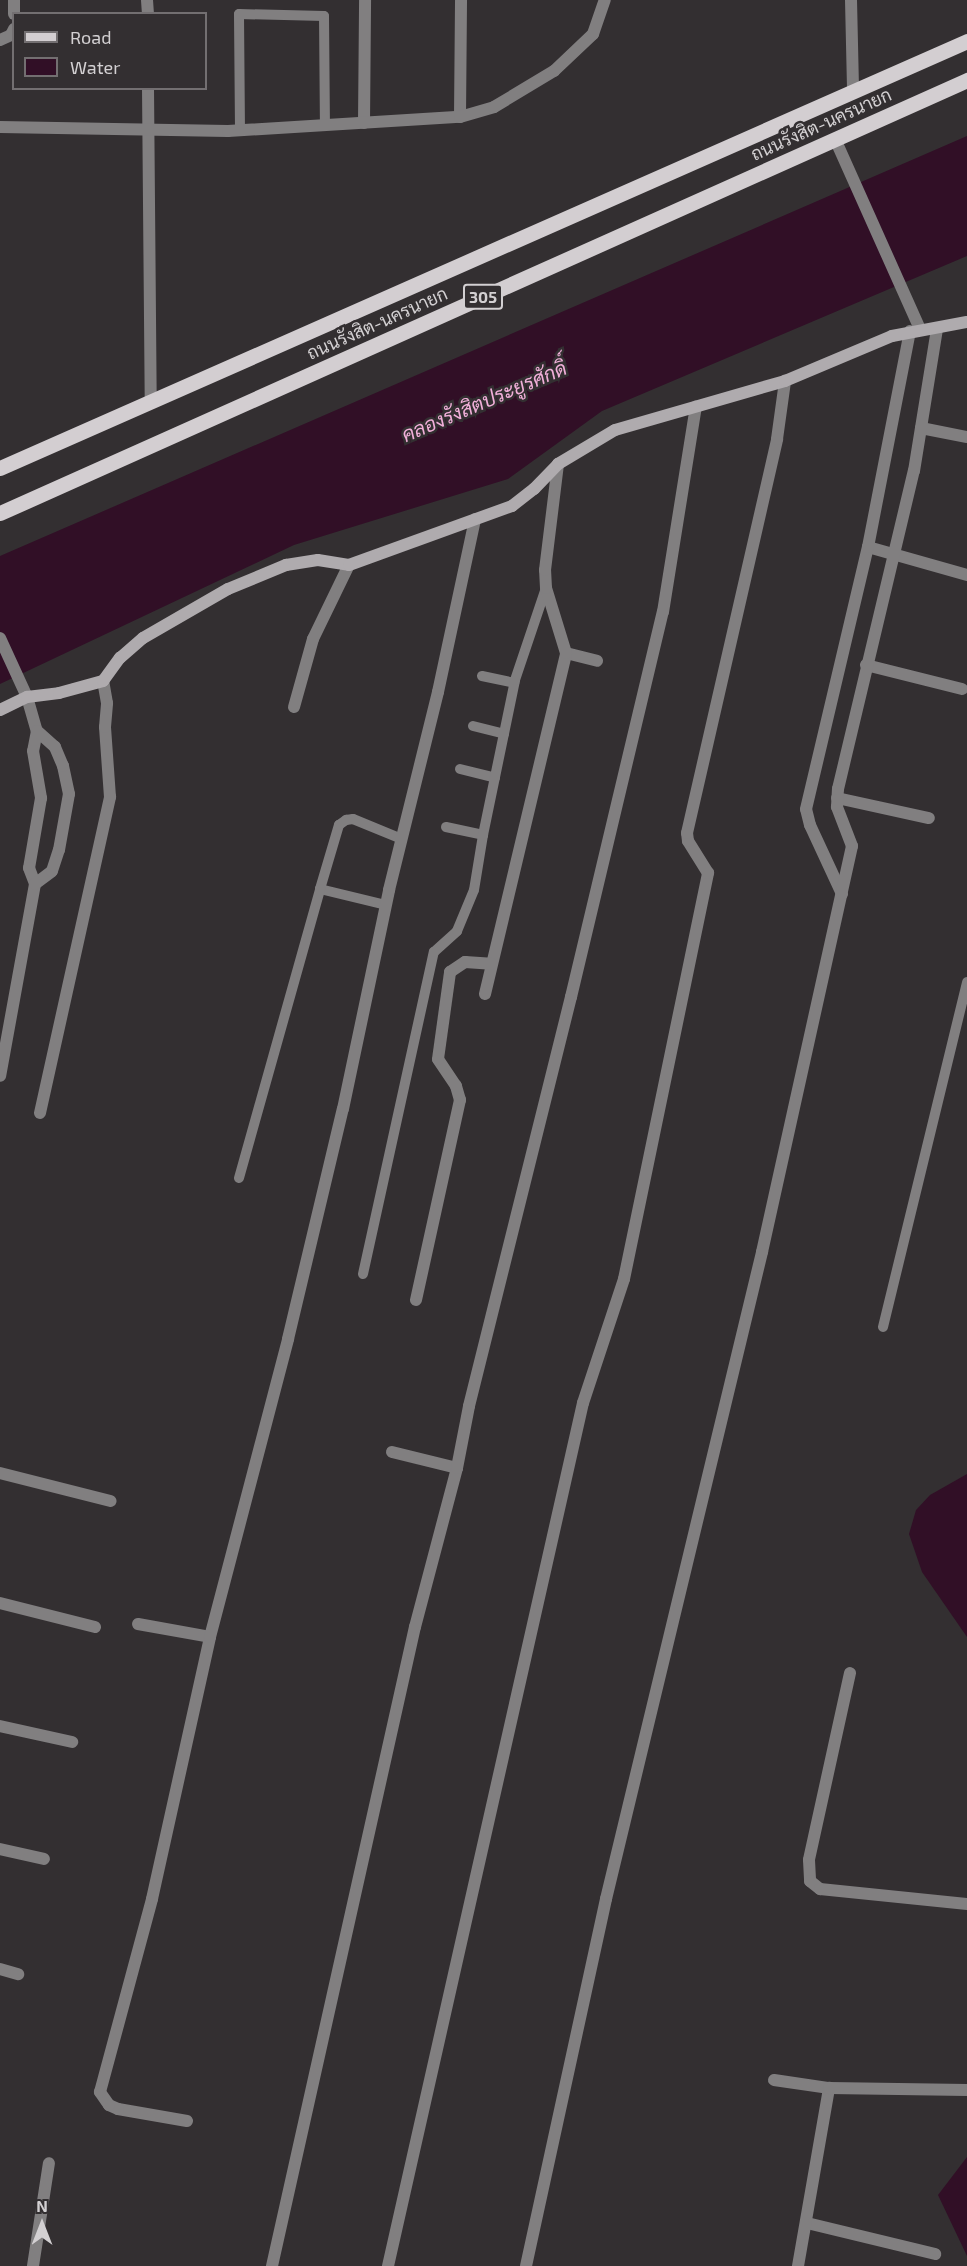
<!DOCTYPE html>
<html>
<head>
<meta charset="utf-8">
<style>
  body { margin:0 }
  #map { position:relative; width:967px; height:2266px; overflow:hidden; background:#332f31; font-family:"Exo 2",Sarabun,sans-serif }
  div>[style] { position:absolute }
  .water>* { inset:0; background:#310f26 }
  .lane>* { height:10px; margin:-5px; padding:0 5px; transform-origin:5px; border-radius:5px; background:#817f80 }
  .street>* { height:12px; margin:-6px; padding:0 6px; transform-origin:6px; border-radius:6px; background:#817f80 }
  .secondary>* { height:12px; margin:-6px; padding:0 6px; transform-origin:6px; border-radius:6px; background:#afabae }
  .primary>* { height:15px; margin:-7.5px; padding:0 7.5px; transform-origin:7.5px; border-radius:7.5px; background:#d3ced1 }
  span { translate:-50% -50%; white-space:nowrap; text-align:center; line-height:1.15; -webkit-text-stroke:5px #332f31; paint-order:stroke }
  .shield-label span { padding:2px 4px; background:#332f31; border:2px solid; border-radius:4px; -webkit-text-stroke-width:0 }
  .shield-label { font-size:16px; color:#d3d0d2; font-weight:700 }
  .street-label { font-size:18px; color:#d3d0d2 }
  .water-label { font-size:20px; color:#f1afd9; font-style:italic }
  .legend { position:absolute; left:12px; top:12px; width:195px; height:78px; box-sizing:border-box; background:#332f31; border:2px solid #736f71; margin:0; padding:8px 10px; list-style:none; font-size:18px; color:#d3d0d2 }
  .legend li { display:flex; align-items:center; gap:12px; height:30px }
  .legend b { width:30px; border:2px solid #736f71 }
  .north { position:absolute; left:12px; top:2194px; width:60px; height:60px; -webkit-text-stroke:4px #332f31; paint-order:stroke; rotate:0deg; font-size:16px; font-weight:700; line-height:24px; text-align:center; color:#d3d0d2 }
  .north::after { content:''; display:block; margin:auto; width:21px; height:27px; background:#d3d0d2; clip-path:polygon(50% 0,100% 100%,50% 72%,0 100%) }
</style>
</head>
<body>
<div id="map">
  <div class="water">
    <i style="clip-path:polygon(967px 136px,967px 256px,602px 411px,508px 479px,294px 545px,0 684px,0 556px)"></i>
    <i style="clip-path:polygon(967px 1474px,967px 1637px,922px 1572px,909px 1534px,916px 1510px,930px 1495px)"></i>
    <i style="clip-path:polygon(967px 2157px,967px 2256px,938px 2195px)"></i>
  </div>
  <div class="lane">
    <i style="left:240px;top:130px;width:116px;rotate:-90.5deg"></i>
    <i style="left:239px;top:14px;width:85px;rotate:1.3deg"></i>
    <i style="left:324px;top:16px;width:109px;rotate:89.5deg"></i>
    <i style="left:482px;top:676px;width:33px;rotate:12deg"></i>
    <i style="left:473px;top:726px;width:32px;rotate:14deg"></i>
    <i style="left:460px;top:769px;width:36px;rotate:14deg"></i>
    <i style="left:446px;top:827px;width:38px;rotate:12deg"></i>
    <i style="left:483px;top:835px;width:158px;rotate:-78.3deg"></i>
    <i style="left:515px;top:680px;width:97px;rotate:-71.4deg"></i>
    <i style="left:386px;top:905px;width:68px;rotate:-166.4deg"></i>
    <i style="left:320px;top:889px;width:67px;rotate:-73.5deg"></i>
    <i style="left:339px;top:825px;width:9px;rotate:-36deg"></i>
    <i style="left:346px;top:820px;width:7px;rotate:-8deg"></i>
    <i style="left:353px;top:819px;width:53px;rotate:22.2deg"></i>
    <i style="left:239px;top:1178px;width:300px;rotate:-74.3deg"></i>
    <i style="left:363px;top:1274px;width:330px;rotate:-77.6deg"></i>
    <i style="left:434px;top:952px;width:31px;rotate:-42deg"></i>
    <i style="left:457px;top:931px;width:44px;rotate:-67.5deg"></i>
    <i style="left:474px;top:890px;width:56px;rotate:-80.7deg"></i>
    <i style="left:883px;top:1327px;width:355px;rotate:-76.3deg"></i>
  </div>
  <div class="street">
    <i style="left:14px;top:0;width:14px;rotate:90deg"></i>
    <i style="left:147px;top:0;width:14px;rotate:86deg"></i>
    <i style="left:851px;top:0;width:91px;rotate:88.7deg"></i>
    <i style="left:0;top:40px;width:12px;rotate:-24deg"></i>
    <i style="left:11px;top:35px;width:7px;rotate:-63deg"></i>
    <i style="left:148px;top:88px;width:314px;rotate:89.5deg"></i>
    <i style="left:460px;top:117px;width:117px;rotate:-89.5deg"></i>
    <i style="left:364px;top:123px;width:123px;rotate:-89.5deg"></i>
    <i style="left:0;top:127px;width:228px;rotate:1deg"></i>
    <i style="left:228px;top:131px;width:232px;rotate:-3.5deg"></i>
    <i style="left:460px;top:117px;width:35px;rotate:-16deg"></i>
    <i style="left:494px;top:107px;width:70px;rotate:-31deg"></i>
    <i style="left:554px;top:71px;width:54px;rotate:-43.5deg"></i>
    <i style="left:593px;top:34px;width:36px;rotate:-71deg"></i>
    <i style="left:835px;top:139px;width:208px;rotate:65.9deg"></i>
    <i style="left:921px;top:428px;width:47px;rotate:11.1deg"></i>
    <i style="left:868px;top:547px;width:103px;rotate:15.8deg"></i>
    <i style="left:0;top:638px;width:65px;rotate:65.4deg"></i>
    <i style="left:27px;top:697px;width:35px;rotate:74deg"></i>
    <i style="left:37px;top:731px;width:20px;rotate:101deg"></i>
    <i style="left:33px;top:751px;width:48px;rotate:80.3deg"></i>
    <i style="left:41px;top:798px;width:71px;rotate:99.7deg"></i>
    <i style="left:29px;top:868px;width:17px;rotate:69deg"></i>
    <i style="left:35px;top:884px;width:195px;rotate:100.3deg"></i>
    <i style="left:566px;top:653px;width:32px;rotate:14deg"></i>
    <i style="left:866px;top:665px;width:99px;rotate:14deg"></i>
    <i style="left:294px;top:707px;width:71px;rotate:-74.4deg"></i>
    <i style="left:313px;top:639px;width:82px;rotate:-64.1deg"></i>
    <i style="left:837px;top:798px;width:94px;rotate:12.3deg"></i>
    <i style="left:35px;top:884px;width:21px;rotate:-37deg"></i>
    <i style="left:52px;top:871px;width:22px;rotate:-72deg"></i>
    <i style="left:59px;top:850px;width:57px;rotate:-79.9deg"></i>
    <i style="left:69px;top:794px;width:29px;rotate:-102deg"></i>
    <i style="left:63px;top:766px;width:21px;rotate:-113deg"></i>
    <i style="left:55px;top:747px;width:24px;rotate:-138deg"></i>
    <i style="left:842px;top:894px;width:76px;rotate:-114.9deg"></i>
    <i style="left:810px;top:825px;width:16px;rotate:-104deg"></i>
    <i style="left:806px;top:809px;width:269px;rotate:-76.7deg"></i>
    <i style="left:868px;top:547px;width:220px;rotate:-79deg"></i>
    <i style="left:485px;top:994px;width:350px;rotate:-76.6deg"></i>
    <i style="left:566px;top:653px;width:68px;rotate:-107.1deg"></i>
    <i style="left:546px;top:588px;width:18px;rotate:-93deg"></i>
    <i style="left:545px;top:570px;width:107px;rotate:-83deg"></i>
    <i style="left:40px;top:1113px;width:324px;rotate:-77.5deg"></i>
    <i style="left:110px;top:797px;width:70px;rotate:-94.1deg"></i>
    <i style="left:105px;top:727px;width:24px;rotate:-85deg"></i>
    <i style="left:107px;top:703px;width:22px;rotate:-100deg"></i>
    <i style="left:416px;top:1300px;width:205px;rotate:-77.6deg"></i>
    <i style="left:460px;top:1100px;width:15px;rotate:-106deg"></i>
    <i style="left:456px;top:1086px;width:32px;rotate:-124deg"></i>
    <i style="left:438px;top:1059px;width:88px;rotate:-82.1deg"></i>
    <i style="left:450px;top:972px;width:18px;rotate:-34deg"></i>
    <i style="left:465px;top:962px;width:26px;rotate:4deg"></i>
    <i style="left:392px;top:1452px;width:67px;rotate:13.8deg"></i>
    <i style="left:0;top:1473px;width:114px;rotate:14.2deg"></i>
    <i style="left:0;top:1603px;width:98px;rotate:14.2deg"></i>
    <i style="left:138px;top:1624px;width:73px;rotate:10.2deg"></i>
    <i style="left:850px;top:1673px;width:191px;rotate:102.4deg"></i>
    <i style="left:809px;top:1860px;width:21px;rotate:87deg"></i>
    <i style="left:810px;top:1881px;width:13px;rotate:39deg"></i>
    <i style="left:820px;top:1889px;width:148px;rotate:5.8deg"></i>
    <i style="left:0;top:1726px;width:74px;rotate:12.5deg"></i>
    <i style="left:0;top:1849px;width:45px;rotate:12.8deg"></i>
    <i style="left:0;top:1969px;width:19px;rotate:16deg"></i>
    <i style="left:774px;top:2080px;width:56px;rotate:8.3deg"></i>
    <i style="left:187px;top:2121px;width:70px;rotate:-170.1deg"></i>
    <i style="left:118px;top:2109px;width:10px;rotate:-156deg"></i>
    <i style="left:109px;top:2105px;width:16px;rotate:-125deg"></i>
    <i style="left:100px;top:2092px;width:200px;rotate:-74.9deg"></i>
    <i style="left:152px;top:1899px;width:268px;rotate:-77.5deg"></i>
    <i style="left:210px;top:1637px;width:308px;rotate:-75.3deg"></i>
    <i style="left:288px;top:1339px;width:236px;rotate:-76.6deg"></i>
    <i style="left:343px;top:1109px;width:224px;rotate:-78.1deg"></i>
    <i style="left:389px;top:890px;width:204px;rotate:-76.1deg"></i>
    <i style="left:438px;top:692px;width:177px;rotate:-77.9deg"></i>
    <i style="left:807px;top:2223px;width:132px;rotate:13.6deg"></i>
    <i style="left:33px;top:2266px;width:104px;rotate:-81.2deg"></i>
    <i style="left:272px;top:2266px;width:655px;rotate:-77.39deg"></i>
    <i style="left:415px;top:1627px;width:164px;rotate:-75.2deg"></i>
    <i style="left:457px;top:1468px;width:63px;rotate:-79deg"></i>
    <i style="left:469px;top:1406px;width:422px;rotate:-76deg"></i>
    <i style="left:571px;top:997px;width:396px;rotate:-76.6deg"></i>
    <i style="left:663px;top:612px;width:208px;rotate:-80.9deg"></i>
    <i style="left:388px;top:2266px;width:885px;rotate:-77.27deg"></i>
    <i style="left:583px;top:1403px;width:131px;rotate:-71.7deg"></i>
    <i style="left:624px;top:1279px;width:415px;rotate:-78.3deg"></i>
    <i style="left:708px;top:873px;width:38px;rotate:-122deg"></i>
    <i style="left:688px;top:841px;width:8px;rotate:-97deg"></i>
    <i style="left:687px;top:833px;width:404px;rotate:-77.1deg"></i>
    <i style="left:777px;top:439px;width:59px;rotate:-82.1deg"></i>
    <i style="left:526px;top:2266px;width:376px;rotate:-77.7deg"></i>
    <i style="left:606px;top:1899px;width:666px;rotate:-76.44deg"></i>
    <i style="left:762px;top:1252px;width:416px;rotate:-77.5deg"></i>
    <i style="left:852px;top:846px;width:42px;rotate:-111deg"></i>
    <i style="left:837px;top:807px;width:18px;rotate:-87deg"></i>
    <i style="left:838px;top:789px;width:327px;rotate:-76.6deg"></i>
    <i style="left:914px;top:471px;width:144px;rotate:-80.8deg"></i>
    <i style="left:798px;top:2266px;width:181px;rotate:-80.1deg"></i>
    <i style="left:829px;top:2088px;width:138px;rotate:0.8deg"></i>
  </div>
  <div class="secondary">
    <i style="left:0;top:710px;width:30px;rotate:-26deg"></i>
    <i style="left:27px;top:697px;width:32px;rotate:-7deg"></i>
    <i style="left:59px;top:693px;width:46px;rotate:-15.3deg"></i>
    <i style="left:103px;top:681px;width:29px;rotate:-54deg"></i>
    <i style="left:120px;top:658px;width:30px;rotate:-41deg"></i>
    <i style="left:143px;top:638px;width:98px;rotate:-30deg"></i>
    <i style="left:228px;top:589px;width:63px;rotate:-22.5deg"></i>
    <i style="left:286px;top:565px;width:32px;rotate:-9deg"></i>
    <i style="left:318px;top:560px;width:31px;rotate:9deg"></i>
    <i style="left:349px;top:565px;width:173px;rotate:-19.9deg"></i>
    <i style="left:512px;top:506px;width:28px;rotate:-38deg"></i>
    <i style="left:534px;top:489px;width:35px;rotate:-46deg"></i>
    <i style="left:558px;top:464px;width:66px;rotate:-30.8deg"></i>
    <i style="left:615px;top:430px;width:177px;rotate:-16.1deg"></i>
    <i style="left:785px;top:381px;width:116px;rotate:-22.8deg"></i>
    <i style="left:892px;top:336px;width:76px;rotate:-10.6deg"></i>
  </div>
  <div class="primary">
    <i style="left:0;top:468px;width:1057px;rotate:-23.82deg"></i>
    <i style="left:0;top:513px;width:1060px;rotate:-24.12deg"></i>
  </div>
  <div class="shield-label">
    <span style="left:483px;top:297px">305</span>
  </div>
  <div class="street-label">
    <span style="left:821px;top:124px;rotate:-24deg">ถนนรังสิต-นครนายก</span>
    <span style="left:377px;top:323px;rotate:-24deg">ถนนรังสิต-นครนายก</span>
  </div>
  <div class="water-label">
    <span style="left:484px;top:401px;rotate:-23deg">คลองรังสิตประยูรศักดิ์</span>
  </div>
  <ul class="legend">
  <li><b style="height:8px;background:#d3ced1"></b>Road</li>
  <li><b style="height:16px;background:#310f26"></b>Water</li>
  </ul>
  <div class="north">N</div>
</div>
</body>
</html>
